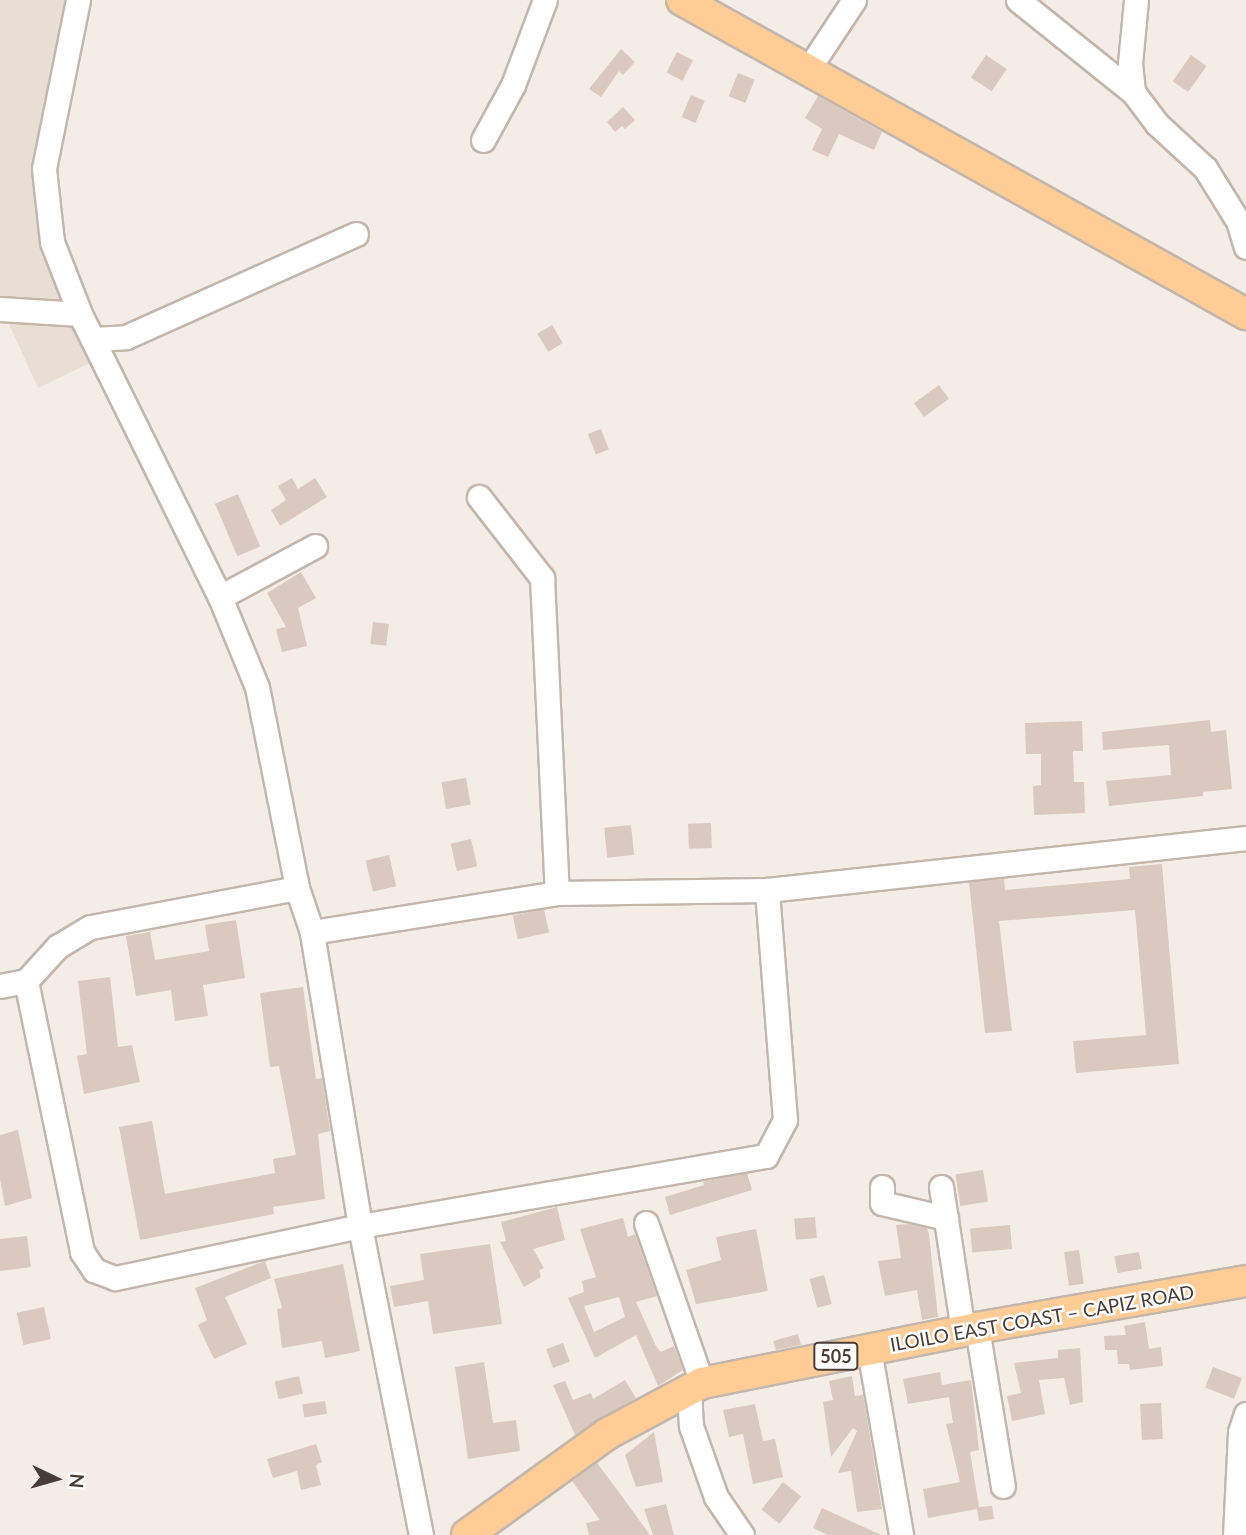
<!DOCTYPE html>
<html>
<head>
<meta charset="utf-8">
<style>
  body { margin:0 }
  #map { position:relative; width:1246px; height:1535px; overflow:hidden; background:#f4ede6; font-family:Lato,sans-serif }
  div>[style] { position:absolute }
  .residential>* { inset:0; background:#e9ded4 }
  .building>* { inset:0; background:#dac9be; transform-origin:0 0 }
  .roads { filter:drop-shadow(2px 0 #c3b6ab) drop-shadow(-2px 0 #c3b6ab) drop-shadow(0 2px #c3b6ab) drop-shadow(0 -2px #c3b6ab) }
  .minor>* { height:23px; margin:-11.5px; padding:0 11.5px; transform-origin:11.5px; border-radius:11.5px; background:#fff }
  .major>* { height:30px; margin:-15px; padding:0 15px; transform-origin:15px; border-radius:15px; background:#ffcc95 }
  span { translate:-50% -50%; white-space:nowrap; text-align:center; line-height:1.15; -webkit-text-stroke:5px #fff; paint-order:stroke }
  .shield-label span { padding:2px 5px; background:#fff; border:2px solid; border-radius:5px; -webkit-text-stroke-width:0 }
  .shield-label { font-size:18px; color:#483d35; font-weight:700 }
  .street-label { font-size:19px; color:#483d35 }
  .north { position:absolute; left:21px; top:1444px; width:70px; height:70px; -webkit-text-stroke:5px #fff; paint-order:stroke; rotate:95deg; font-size:19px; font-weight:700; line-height:28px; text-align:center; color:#483d35 }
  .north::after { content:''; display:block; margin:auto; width:24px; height:32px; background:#483d35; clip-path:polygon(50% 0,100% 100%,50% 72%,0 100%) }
</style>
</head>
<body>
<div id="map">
  <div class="residential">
    <i style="clip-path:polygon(0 0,75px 0,40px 169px,58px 252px,102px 357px,38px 388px,0 304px)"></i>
  </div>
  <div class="building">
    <i style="clip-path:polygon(621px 49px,635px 62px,623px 75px,619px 71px,601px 97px,589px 89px)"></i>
    <i style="left:677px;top:52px;width:18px;height:23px;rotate:27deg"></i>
    <i style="left:986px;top:55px;width:25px;height:27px;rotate:34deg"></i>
    <i style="left:1191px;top:55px;width:19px;height:32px;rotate:35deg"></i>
    <i style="left:738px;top:73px;width:18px;height:25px;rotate:22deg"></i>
    <i style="left:691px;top:95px;width:15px;height:24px;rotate:23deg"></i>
    <i style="clip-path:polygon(818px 96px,882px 132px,874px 150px,839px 134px,828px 157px,812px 150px,822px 129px,805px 118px)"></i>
    <i style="clip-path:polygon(623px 107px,635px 120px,625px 129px,622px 126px,615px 132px,607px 122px)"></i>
    <i style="left:552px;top:325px;width:21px;height:17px;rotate:59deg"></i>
    <i style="left:939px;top:385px;width:17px;height:31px;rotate:54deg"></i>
    <i style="left:601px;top:429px;width:22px;height:14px;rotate:69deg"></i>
    <i style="clip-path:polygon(292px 478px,298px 489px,315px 478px,327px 497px,280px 526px,271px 510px,286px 500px,278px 486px)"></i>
    <i style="left:238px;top:494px;width:57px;height:25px;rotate:67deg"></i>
    <i style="clip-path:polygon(301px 572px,316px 598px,298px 608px,307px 646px,282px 652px,276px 629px,286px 627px,267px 593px)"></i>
    <i style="left:373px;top:622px;width:16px;height:22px;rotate:7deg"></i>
    <i style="clip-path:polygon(1210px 720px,1211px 732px,1226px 730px,1232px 789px,1203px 792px,1203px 796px,1109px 806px,1106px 781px,1171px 775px,1169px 745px,1103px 750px,1102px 732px)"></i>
    <i style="clip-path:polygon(1082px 721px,1083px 751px,1073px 751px,1074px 782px,1084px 782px,1085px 813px,1034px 815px,1033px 786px,1041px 785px,1041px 754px,1026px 754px,1025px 723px)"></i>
    <i style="left:466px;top:778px;width:27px;height:25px;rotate:80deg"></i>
    <i style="left:711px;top:823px;width:25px;height:23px;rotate:88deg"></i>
    <i style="left:631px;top:825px;width:30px;height:27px;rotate:84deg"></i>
    <i style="left:471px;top:839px;width:28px;height:21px;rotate:77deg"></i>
    <i style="left:389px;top:855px;width:32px;height:24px;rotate:77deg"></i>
    <i style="clip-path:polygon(1162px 864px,1179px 1064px,1076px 1073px,1073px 1041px,1146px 1035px,1135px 910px,999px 921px,1012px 1031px,985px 1033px,969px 882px,1004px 879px,1005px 890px,1130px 879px,1129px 867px)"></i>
    <i style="left:544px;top:909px;width:24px;height:32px;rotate:78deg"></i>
    <i style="clip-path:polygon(236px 920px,245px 978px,203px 985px,208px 1016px,175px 1021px,171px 990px,136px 996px,126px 936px,150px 932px,155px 960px,209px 951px,205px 925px)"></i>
    <i style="clip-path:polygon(110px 977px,118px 1047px,132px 1045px,140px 1082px,84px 1094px,77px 1056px,87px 1054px,78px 981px)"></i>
    <i style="clip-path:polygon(303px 987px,316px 1079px,322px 1078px,330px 1131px,318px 1134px,325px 1199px,273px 1207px,274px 1214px,140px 1240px,119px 1127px,152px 1121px,165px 1194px,275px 1173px,273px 1159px,296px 1155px,279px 1066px,270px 1067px,260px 993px)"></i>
    <i style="clip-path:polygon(18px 1130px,32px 1198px,5px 1206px,0 1179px,0 1135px)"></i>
    <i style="left:983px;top:1170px;width:32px;height:28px;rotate:81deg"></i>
    <i style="clip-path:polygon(747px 1173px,752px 1190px,670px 1215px,665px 1197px,704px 1185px,703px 1182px)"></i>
    <i style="clip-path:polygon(557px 1207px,565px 1240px,533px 1249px,544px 1268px,539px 1270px,541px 1277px,524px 1287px,500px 1242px,506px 1241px,501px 1222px)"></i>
    <i style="left:815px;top:1217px;width:21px;height:21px;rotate:85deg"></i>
    <i style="clip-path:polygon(evenodd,623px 1218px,628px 1237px,635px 1234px,657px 1296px,636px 1302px,656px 1346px,661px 1352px,674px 1346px,683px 1370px,658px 1386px,636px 1335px,595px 1358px,568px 1298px,584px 1292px,582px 1281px,596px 1277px,580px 1229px,623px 1218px,619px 1297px,625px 1317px,594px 1332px,584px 1306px,619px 1297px)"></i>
    <i style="clip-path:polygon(909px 1224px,927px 1228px,929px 1234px,938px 1317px,922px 1320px,917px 1290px,885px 1296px,878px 1261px,901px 1258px,896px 1225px)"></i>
    <i style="left:1010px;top:1225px;width:24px;height:40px;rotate:85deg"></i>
    <i style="clip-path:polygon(756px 1229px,768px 1291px,696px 1304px,686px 1270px,721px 1260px,716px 1237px)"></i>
    <i style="clip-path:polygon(27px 1236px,31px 1267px,0 1271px,0 1239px)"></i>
    <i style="clip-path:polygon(490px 1244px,502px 1324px,433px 1334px,428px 1301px,394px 1307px,390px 1286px,424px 1280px,420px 1254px)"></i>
    <i style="left:1079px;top:1250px;width:34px;height:15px;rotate:82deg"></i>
    <i style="left:1139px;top:1252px;width:17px;height:25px;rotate:80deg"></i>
    <i style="clip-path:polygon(265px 1261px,271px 1278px,225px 1297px,247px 1344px,214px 1359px,198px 1325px,207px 1320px,195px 1288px)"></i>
    <i style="clip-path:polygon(343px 1264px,360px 1351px,325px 1358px,322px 1341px,282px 1348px,277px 1309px,282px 1308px,274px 1279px)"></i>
    <i style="left:824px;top:1275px;width:30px;height:15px;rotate:75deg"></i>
    <i style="left:44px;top:1307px;width:33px;height:28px;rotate:78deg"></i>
    <i style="clip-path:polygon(1145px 1322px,1149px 1349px,1161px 1347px,1163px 1366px,1130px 1370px,1129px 1364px,1118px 1364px,1117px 1350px,1105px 1350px,1104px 1336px,1126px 1335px,1124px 1326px)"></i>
    <i style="clip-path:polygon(798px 1334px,801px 1345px,776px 1350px,773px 1341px)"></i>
    <i style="left:563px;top:1343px;width:20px;height:18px;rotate:70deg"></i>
    <i style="clip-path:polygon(1080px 1348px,1083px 1402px,1070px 1405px,1064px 1378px,1039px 1380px,1045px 1414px,1012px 1421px,1007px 1396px,1021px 1393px,1014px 1363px,1058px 1358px,1058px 1350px)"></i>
    <i style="clip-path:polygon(484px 1362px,493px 1423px,516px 1420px,520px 1451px,468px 1459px,455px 1367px)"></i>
    <i style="left:1213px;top:1367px;width:31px;height:22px;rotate:21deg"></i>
    <i style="clip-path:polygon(940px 1372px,942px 1385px,971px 1380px,979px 1450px,970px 1452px,979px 1507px,992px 1506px,994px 1519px,979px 1521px,977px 1509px,928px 1518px,923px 1489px,960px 1482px,946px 1424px,953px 1423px,949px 1397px,908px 1404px,903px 1379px)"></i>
    <i style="left:299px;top:1376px;width:18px;height:25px;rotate:77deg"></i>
    <i style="clip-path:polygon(852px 1376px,855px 1396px,863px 1395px,882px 1509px,857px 1512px,851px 1471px,838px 1473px,857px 1431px,853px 1428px,831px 1457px,823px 1402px,833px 1400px,829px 1381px)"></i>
    <i style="clip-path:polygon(625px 1380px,636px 1398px,575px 1435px,553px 1385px,565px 1381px,573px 1400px,591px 1393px,593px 1399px)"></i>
    <i style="left:325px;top:1401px;width:13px;height:23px;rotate:81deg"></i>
    <i style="left:1161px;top:1403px;width:36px;height:21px;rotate:87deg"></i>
    <i style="clip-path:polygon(755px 1404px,763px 1441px,775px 1439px,783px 1477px,753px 1484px,743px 1434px,729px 1437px,723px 1410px)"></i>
    <i style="clip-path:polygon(654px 1432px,663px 1482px,636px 1487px,625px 1455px)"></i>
    <i style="clip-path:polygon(316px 1444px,322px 1462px,316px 1465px,321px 1485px,301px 1490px,297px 1471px,273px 1478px,267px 1459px)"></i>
    <i style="clip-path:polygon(597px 1463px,618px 1491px,650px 1535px,589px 1535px,586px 1523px,600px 1520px,572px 1481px)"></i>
    <i style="left:783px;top:1482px;width:23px;height:35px;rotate:38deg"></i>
    <i style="clip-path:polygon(666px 1504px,674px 1535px,653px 1535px,644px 1509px)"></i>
    <i style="clip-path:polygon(822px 1508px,881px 1535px,828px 1535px,813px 1528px)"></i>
  </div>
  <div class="roads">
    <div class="minor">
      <i style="left:78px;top:0;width:172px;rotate:101.4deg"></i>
      <i style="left:44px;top:169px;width:73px;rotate:83.7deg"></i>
      <i style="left:52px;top:242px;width:77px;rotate:68.7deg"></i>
      <i style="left:80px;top:314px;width:316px;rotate:63.7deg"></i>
      <i style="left:220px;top:597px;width:97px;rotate:67.7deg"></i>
      <i style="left:257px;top:687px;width:205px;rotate:78.7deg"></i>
      <i style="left:297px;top:888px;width:46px;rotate:71.2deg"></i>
      <i style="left:1018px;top:0;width:147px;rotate:38.7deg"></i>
      <i style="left:1136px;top:0;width:63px;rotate:95.4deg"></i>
      <i style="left:1130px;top:63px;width:29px;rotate:84deg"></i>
      <i style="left:1133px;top:92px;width:39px;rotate:53deg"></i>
      <i style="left:1156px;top:123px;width:67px;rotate:42.6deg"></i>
      <i style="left:1205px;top:168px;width:62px;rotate:58.1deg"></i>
      <i style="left:1238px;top:221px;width:27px;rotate:73deg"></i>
      <i style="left:807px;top:71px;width:85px;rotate:-56.5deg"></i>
      <i style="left:483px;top:140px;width:63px;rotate:-61.4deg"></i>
      <i style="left:513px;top:85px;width:91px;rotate:-69.4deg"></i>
      <i style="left:0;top:309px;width:80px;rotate:3.6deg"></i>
      <i style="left:93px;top:339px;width:33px;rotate:-3deg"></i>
      <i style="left:126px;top:337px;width:252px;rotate:-24.1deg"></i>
      <i style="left:479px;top:497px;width:103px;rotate:52.1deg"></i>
      <i style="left:542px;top:578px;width:315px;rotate:87.3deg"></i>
      <i style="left:220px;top:597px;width:108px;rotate:-28.2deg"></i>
      <i style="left:297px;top:888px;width:211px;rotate:169.3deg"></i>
      <i style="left:90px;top:927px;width:37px;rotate:149deg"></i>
      <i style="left:58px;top:946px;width:47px;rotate:132.4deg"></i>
      <i style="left:26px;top:981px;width:277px;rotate:78.3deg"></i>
      <i style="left:82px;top:1252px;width:22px;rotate:56deg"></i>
      <i style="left:94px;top:1270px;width:22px;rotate:21deg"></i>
      <i style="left:115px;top:1278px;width:250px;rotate:-12deg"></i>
      <i style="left:360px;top:1226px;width:412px;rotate:-9.8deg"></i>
      <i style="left:766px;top:1156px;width:41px;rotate:-62.2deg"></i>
      <i style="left:785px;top:1120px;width:231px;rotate:-94.5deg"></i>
      <i style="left:0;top:986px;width:26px;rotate:-11deg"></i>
      <i style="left:882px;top:1187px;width:16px;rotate:90deg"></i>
      <i style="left:882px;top:1203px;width:66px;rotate:13.2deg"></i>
      <i style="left:941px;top:1187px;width:146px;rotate:81.3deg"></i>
      <i style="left:646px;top:1223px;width:170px;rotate:70.7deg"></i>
      <i style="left:977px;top:1328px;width:160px;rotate:80.7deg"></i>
      <i style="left:869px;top:1349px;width:189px;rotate:80.2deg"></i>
      <i style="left:689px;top:1389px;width:37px;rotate:87deg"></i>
      <i style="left:691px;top:1426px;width:75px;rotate:70.6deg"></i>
      <i style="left:716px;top:1497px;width:46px;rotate:55.6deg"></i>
      <i style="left:421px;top:1535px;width:315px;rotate:-101.2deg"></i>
      <i style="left:360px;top:1226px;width:298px;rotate:-99.3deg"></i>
      <i style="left:312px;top:932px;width:248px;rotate:-9deg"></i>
      <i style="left:557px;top:893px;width:210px;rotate:-0.8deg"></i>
      <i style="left:767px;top:890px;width:482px;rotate:-6.2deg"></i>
      <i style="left:1235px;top:1535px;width:103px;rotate:-87.2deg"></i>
      <i style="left:1240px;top:1432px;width:19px;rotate:-72deg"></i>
    </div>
    <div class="major">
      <i style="left:682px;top:0;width:646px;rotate:29.11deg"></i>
      <i style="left:467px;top:1535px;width:173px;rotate:-35.8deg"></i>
      <i style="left:607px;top:1434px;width:108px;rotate:-28.2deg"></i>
      <i style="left:702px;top:1383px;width:280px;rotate:-11.3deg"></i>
      <i style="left:977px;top:1328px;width:273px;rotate:-9.9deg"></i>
    </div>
  </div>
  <div class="shield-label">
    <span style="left:836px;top:1356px">505</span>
  </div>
  <div class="street-label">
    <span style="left:1042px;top:1318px;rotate:-10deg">ILOILO EAST COAST – CAPIZ ROAD</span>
  </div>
  <div class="north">N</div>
</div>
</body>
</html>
